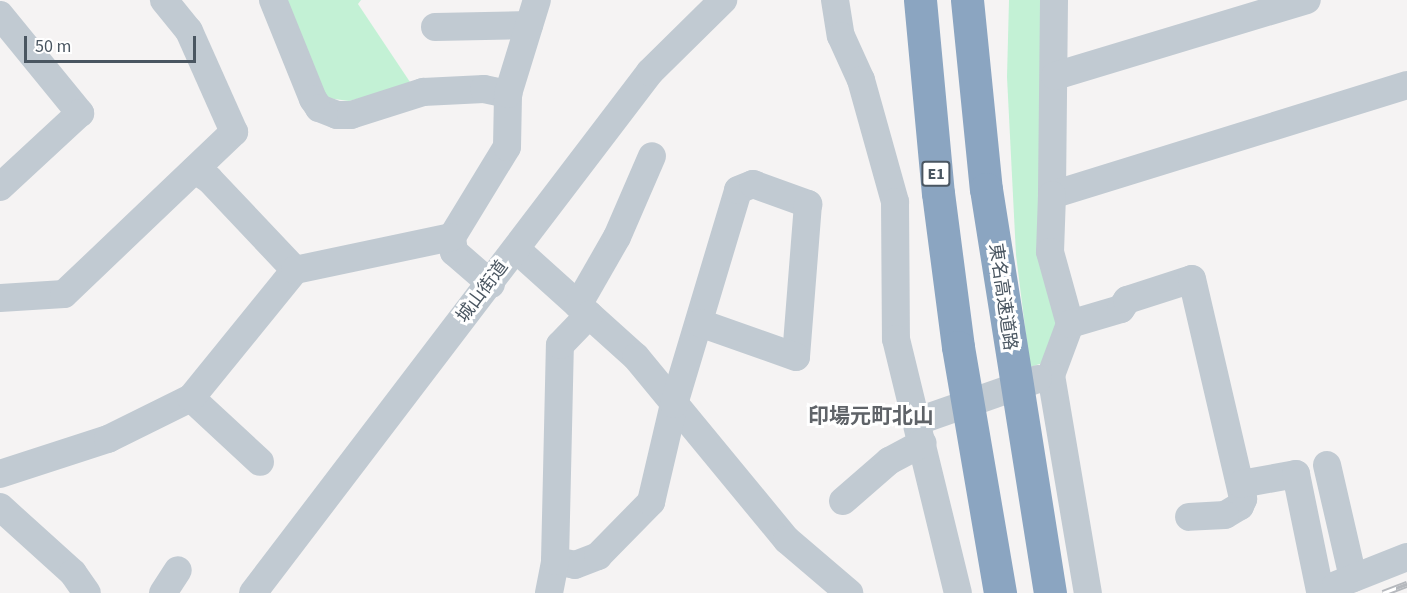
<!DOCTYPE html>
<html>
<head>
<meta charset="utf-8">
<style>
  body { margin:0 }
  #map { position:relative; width:1407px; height:593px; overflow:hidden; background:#f5f3f3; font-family:"Source Sans 3","Noto Sans JP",sans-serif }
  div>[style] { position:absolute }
  .green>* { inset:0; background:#c3f1d5 }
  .minor>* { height:28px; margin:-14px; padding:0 14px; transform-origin:14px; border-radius:14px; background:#c1cad2 }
  .highway>* { height:33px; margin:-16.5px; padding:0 16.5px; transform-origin:16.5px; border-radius:16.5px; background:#8ba5c1 }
  .rail>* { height:7px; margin-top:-3.5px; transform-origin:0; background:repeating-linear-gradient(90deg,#fff 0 14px,#b5b8bd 0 28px); box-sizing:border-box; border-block:2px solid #b5b8bd }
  span { translate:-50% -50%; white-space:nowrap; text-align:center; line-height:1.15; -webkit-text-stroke:6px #fff; paint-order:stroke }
  .shield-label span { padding:2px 4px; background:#fff; border:2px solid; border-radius:4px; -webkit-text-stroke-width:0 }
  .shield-label { font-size:16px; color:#4a5661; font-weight:700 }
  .street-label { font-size:18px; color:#4a5661 }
  .quarter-label { font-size:21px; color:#5f6368; font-weight:700 }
  .scale { position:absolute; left:24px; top:36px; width:172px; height:27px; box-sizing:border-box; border:3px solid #4a5661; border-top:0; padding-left:8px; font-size:18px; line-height:21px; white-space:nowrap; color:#4a5661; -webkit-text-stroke:4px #fff; paint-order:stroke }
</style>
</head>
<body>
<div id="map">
  <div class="green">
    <i style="clip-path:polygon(281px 0,361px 0,358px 4px,412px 85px,349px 101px,320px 97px)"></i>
    <i style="clip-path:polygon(1009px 0,1042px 0,1058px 327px,1046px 362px,1030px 367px,1016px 255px,1007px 77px)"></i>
  </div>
  <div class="minor">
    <i style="left:273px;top:0;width:107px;rotate:68deg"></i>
    <i style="left:313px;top:99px;width:11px;rotate:56deg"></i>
    <i style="left:319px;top:108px;width:19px;rotate:21deg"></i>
    <i style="left:337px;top:115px;width:14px"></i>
    <i style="left:351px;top:115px;width:76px;rotate:-17.7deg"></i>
    <i style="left:423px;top:92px;width:61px;rotate:-2.8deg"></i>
    <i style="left:484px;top:89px;width:25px;rotate:12deg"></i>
    <i style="left:835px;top:0;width:36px;rotate:81deg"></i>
    <i style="left:841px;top:36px;width:48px;rotate:65.6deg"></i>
    <i style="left:861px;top:80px;width:127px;rotate:74.4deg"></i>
    <i style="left:895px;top:202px;width:137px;rotate:89.6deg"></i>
    <i style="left:896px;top:339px;width:261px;rotate:76.3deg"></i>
    <i style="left:1054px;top:0;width:195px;rotate:90.6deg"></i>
    <i style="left:1052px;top:195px;width:372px;rotate:-17.2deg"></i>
    <i style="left:0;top:15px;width:127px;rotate:50.8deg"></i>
    <i style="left:80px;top:113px;width:109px;rotate:137.2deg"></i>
    <i style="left:435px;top:27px;width:94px;rotate:-1.2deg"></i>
    <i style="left:1055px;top:76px;width:263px;rotate:-16.8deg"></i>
    <i style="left:195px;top:170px;width:17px;rotate:33deg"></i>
    <i style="left:209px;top:179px;width:125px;rotate:46.6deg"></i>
    <i style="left:1052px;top:195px;width:57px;rotate:92deg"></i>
    <i style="left:1050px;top:252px;width:75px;rotate:74.5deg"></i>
    <i style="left:1070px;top:324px;width:54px;rotate:110.4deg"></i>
    <i style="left:1051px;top:375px;width:221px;rotate:80.4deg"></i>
    <i style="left:516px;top:249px;width:161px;rotate:42deg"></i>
    <i style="left:636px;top:357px;width:237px;rotate:50.5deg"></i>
    <i style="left:787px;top:540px;width:82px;rotate:40.5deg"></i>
    <i style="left:491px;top:284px;width:49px;rotate:-139.1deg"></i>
    <i style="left:454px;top:252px;width:15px;rotate:-98deg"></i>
    <i style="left:452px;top:237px;width:105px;rotate:-58.6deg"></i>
    <i style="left:507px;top:147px;width:53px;rotate:-88.9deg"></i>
    <i style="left:508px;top:94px;width:98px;rotate:-72.9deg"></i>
    <i style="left:0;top:298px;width:64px;rotate:-3.6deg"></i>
    <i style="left:64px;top:294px;width:235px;rotate:-43.6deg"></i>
    <i style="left:234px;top:132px;width:111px;rotate:-114deg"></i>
    <i style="left:189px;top:31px;width:40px;rotate:-129deg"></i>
    <i style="left:578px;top:305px;width:78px;rotate:-60.2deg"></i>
    <i style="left:617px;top:237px;width:88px;rotate:-66.6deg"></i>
    <i style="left:1070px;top:324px;width:53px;rotate:-16.4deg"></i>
    <i style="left:1121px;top:309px;width:11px;rotate:-56deg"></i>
    <i style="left:1127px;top:300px;width:68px;rotate:-17.9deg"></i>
    <i style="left:1192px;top:279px;width:226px;rotate:76.9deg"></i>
    <i style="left:1243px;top:499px;width:8px;rotate:113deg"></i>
    <i style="left:1240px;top:506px;width:17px;rotate:149deg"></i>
    <i style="left:1225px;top:515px;width:36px;rotate:177deg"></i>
    <i style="left:191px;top:398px;width:94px;rotate:42.8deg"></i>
    <i style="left:918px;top:421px;width:127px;rotate:-19.3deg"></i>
    <i style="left:1327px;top:465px;width:116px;rotate:77deg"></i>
    <i style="left:0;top:474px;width:114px;rotate:-18deg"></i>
    <i style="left:108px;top:439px;width:93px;rotate:-26.3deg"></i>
    <i style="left:191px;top:398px;width:165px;rotate:-50.9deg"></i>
    <i style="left:295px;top:270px;width:160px;rotate:-11.9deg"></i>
    <i style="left:1241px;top:484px;width:56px;rotate:-10.3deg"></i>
    <i style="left:1296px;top:474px;width:119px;rotate:78.4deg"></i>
    <i style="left:843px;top:501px;width:61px;rotate:-41deg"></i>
    <i style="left:889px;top:461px;width:38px;rotate:-28deg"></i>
    <i style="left:0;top:507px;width:98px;rotate:42.1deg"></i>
    <i style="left:73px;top:573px;width:24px;rotate:55deg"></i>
    <i style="left:555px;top:561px;width:20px;rotate:11deg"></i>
    <i style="left:575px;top:565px;width:25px;rotate:-21deg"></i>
    <i style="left:598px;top:556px;width:76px;rotate:-45.5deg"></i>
    <i style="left:651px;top:502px;width:101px;rotate:-76.8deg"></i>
    <i style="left:674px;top:404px;width:223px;rotate:-73.3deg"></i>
    <i style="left:738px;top:190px;width:16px;rotate:-22deg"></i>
    <i style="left:753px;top:184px;width:59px;rotate:20deg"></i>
    <i style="left:808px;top:204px;width:153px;rotate:94.5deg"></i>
    <i style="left:796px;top:357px;width:102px;rotate:-160.5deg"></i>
    <i style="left:1336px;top:585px;width:76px;rotate:-21.5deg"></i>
    <i style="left:163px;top:593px;width:27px;rotate:-57deg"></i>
    <i style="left:253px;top:593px;width:655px;rotate:-52.69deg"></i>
    <i style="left:650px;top:72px;width:103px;rotate:-44.6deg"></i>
    <i style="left:549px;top:593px;width:33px;rotate:-79deg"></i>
    <i style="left:555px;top:561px;width:216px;rotate:-88.7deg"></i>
    <i style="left:560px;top:345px;width:42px;rotate:-46deg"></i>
  </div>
  <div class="highway">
    <i style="left:920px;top:0;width:194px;rotate:84.7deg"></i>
    <i style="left:938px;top:193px;width:155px;rotate:82.6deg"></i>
    <i style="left:958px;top:347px;width:250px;rotate:80.3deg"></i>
    <i style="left:967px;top:0;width:190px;rotate:84.3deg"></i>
    <i style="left:986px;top:189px;width:409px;rotate:81deg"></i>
  </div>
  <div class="rail">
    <i style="left:1383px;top:593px;width:26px;rotate:-21deg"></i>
  </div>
  <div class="shield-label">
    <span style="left:936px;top:174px">E1</span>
  </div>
  <div class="street-label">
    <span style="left:483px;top:292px;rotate:-53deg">城山街道</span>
    <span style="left:1002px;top:297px;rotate:82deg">東名高速道路</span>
  </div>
  <div class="quarter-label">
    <span style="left:871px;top:416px">印場元町北山</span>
  </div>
  <div class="scale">50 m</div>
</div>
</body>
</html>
